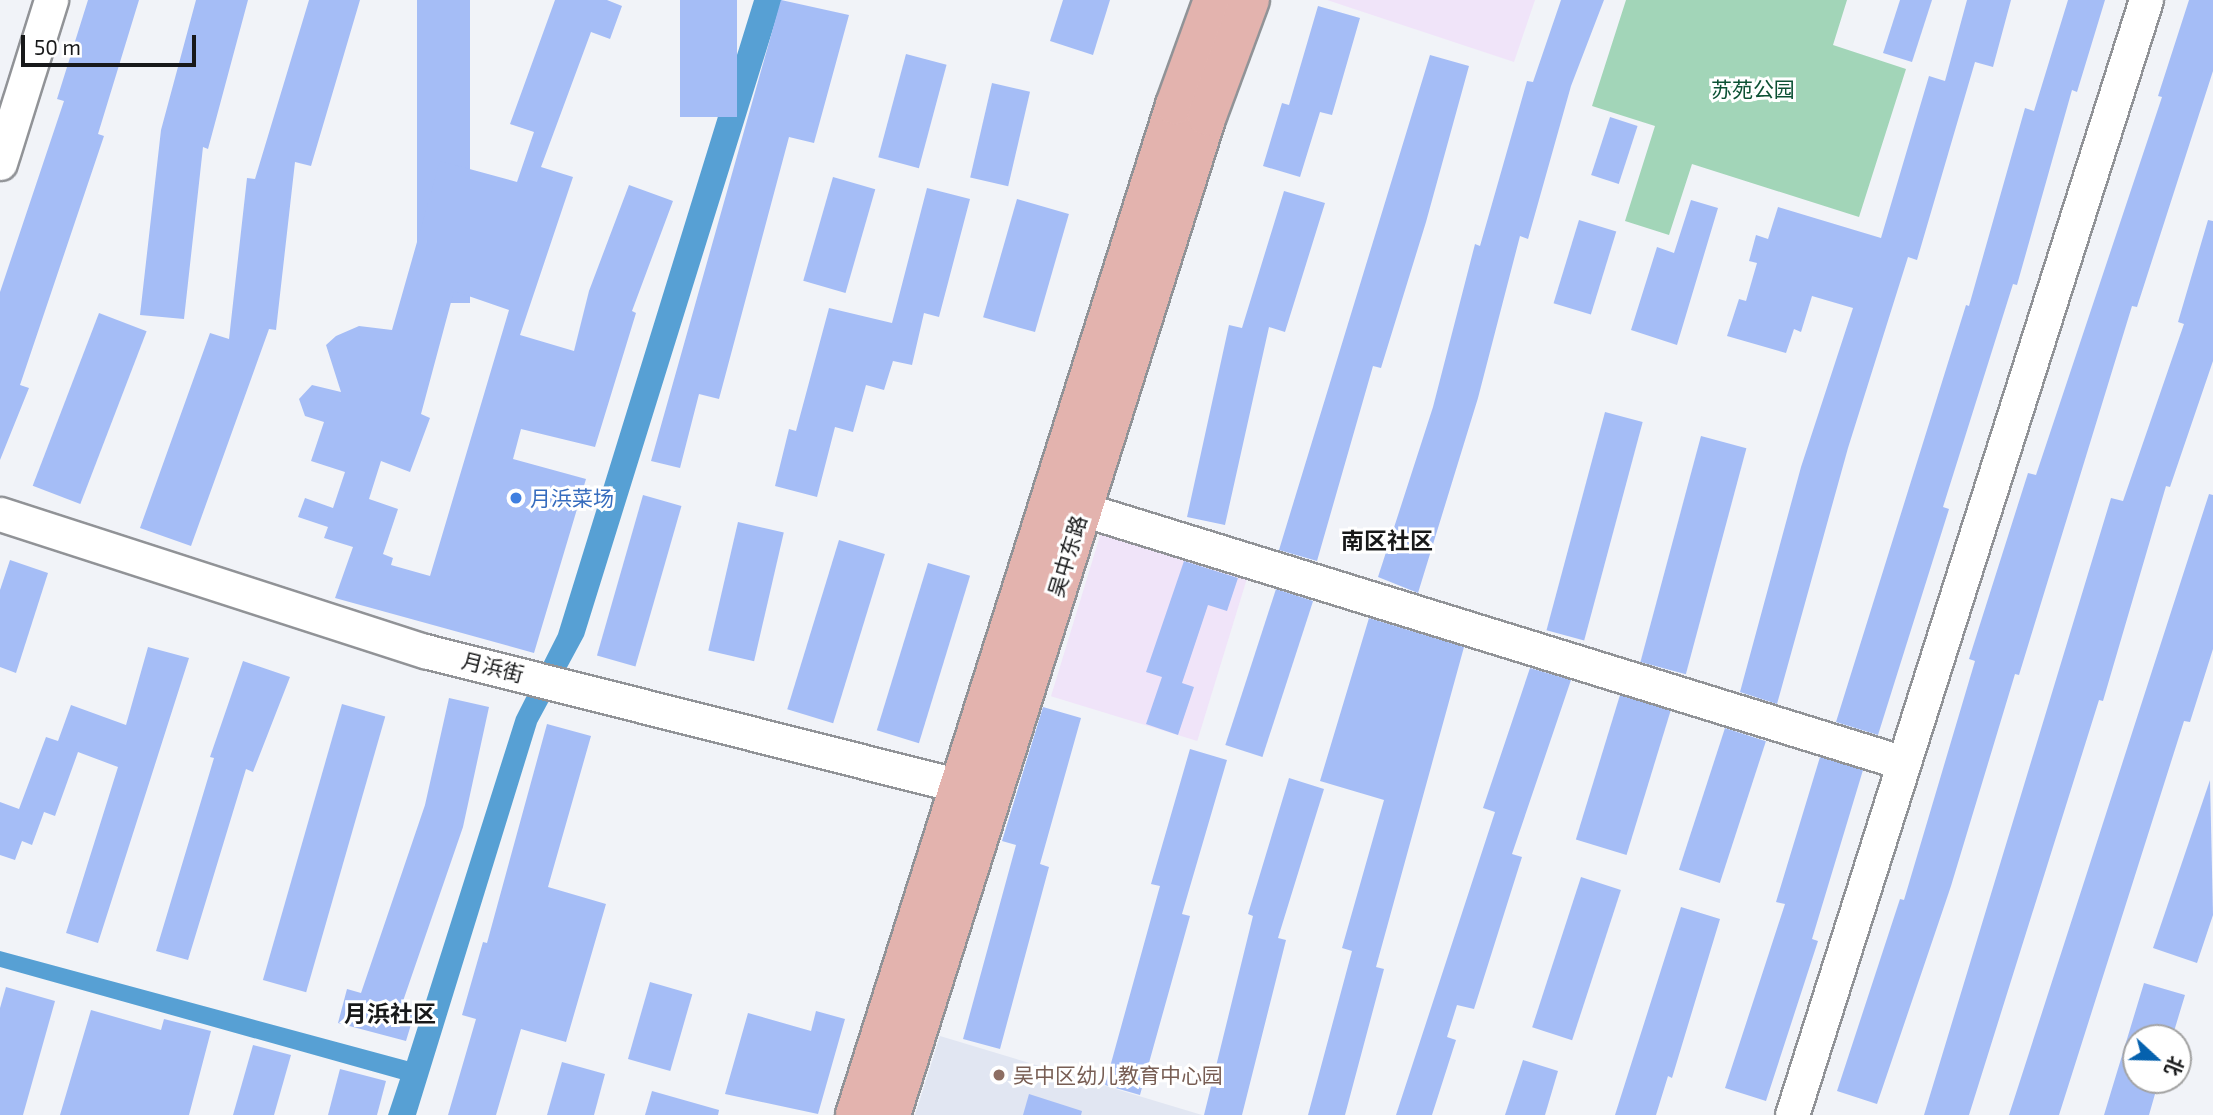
<!DOCTYPE html>
<html>
<head>
<meta charset="utf-8">
<style>
  body { margin:0 }
  #map { position:relative; width:2213px; height:1115px; overflow:hidden; background:#f1f3f8; font-family:"Exo 2","Noto Sans SC",sans-serif }
  div>[style] { position:absolute }
  .commercial>* { inset:0; background:#f0e4f9; transform-origin:0 0 }
  .built>* { inset:0; background:#e1e6f2 }
  .green>* { inset:0; background:#a2d5b8 }
  .water>* { inset:0; background:#57a0d4 }
  .building>* { inset:0; background:#a5bdf6; transform-origin:0 0 }
  .roads { filter:drop-shadow(2px 0 #919397) drop-shadow(-2px 0 #919397) drop-shadow(0 2px #919397) drop-shadow(0 -2px #919397) }
  .minor>* { height:33px; margin:-16.5px; padding:0 16.5px; transform-origin:16.5px; border-radius:16.5px; background:#fff }
  .major>* { height:38px; margin:-19px; padding:0 19px; transform-origin:19px; border-radius:19px; background:#e3b3ae }
  .dots>* { width:19px; height:19px; translate:-50% -50%; box-sizing:border-box; border:4px solid #fff; border-radius:50% }
  span { translate:-50% -50%; white-space:nowrap; text-align:center; line-height:1.15; -webkit-text-stroke:6px #fff; paint-order:stroke }
  .park-label { font-size:21px; color:#0c5134 }
  .shop-label { font-size:21px; color:#366cbe }
  .left { translate:0 -50%; text-align:left }
  .street-label { font-size:21px; color:#18191a }
  .education-label { font-size:21px; color:#785e54 }
  .neighbourhood-label { font-size:23px; color:#18191a; font-weight:700 }
  .north { position:absolute; left:2122px; top:1024px; width:70px; height:70px; box-sizing:border-box; background:#fff; border:2px solid #a3a3a3; border-radius:50%; rotate:112deg; font-size:19px; font-weight:700; line-height:28px; text-align:center; color:#18191a }
  .north::after { content:''; display:block; margin:auto; width:24px; height:32px; background:#0561ae; clip-path:polygon(50% 0,100% 100%,50% 72%,0 100%) }
  .scale { position:absolute; left:21px; top:35px; width:175px; height:32px; box-sizing:border-box; border:4px solid #18191a; border-top:0; padding-left:9px; font-size:21px; line-height:24px; white-space:nowrap; color:#18191a; -webkit-text-stroke:5px #fff; paint-order:stroke }
</style>
</head>
<body>
<div id="map">
  <div class="commercial">
    <i style="clip-path:polygon(1327px 0,1535px 0,1514px 62px)"></i>
    <i style="left:1103px;top:526px;width:153px;height:178px;rotate:17deg"></i>
  </div>
  <div class="built">
    <i style="clip-path:polygon(940px 1036px,1202px 1115px,915px 1115px)"></i>
  </div>
  <div class="green">
    <i style="clip-path:polygon(1626px 0,1847px 0,1833px 45px,1906px 69px,1859px 217px,1692px 164px,1669px 235px,1625px 221px,1655px 126px,1592px 106px)"></i>
  </div>
  <div class="water">
    <i style="clip-path:polygon(754px 0,782px 0,584px 636px,537px 723px,416px 1115px,388px 1115px,400px 1079px,0 967px,0 951px,407px 1061px,516px 717px,558px 634px)"></i>
  </div>
  <div class="building">
    <i style="clip-path:polygon(88px 0,139px 0,98px 134px,104px 136px,20px 385px,29px 388px,0 460px,0 292px,64px 101px,57px 99px)"></i>
    <i style="clip-path:polygon(196px 0,248px 0,208px 149px,203px 147px,184px 319px,140px 315px,161px 130px)"></i>
    <i style="clip-path:polygon(309px 0,360px 0,311px 166px,295px 162px,276px 330px,269px 329px,191px 546px,140px 528px,210px 333px,229px 339px,247px 178px,255px 179px)"></i>
    <i style="left:417px;top:0;width:53px;height:303px"></i>
    <i style="clip-path:polygon(evenodd,555px 0,607px 0,622px 6px,610px 39px,591px 32px,541px 167px,573px 177px,520px 335px,574px 351px,589px 291px,629px 185px,673px 201px,632px 311px,636px 313px,595px 447px,521px 429px,513px 459px,586px 479px,534px 653px,335px 598px,353px 547px,324px 538px,328px 527px,298px 517px,305px 498px,333px 508px,345px 472px,311px 461px,324px 422px,305px 416px,299px 399px,312px 385px,341px 392px,326px 345px,336px 336px,359px 326px,392px 330px,440px 161px,517px 182px,534px 132px,510px 124px,555px 0,454px 291px,509px 310px,430px 576px,391px 565px,393px 558px,383px 554px,398px 509px,369px 499px,381px 461px,410px 472px,430px 418px,421px 414px,454px 291px)"></i>
    <i style="left:680px;top:0;width:57px;height:117px"></i>
    <i style="clip-path:polygon(781px 0,849px 15px,814px 143px,789px 137px,719px 399px,699px 394px,680px 468px,651px 461px)"></i>
    <i style="clip-path:polygon(1063px 0,1110px 0,1093px 55px,1050px 41px)"></i>
    <i style="clip-path:polygon(1561px 0,1604px 0,1571px 86px,1528px 239px,1520px 236px,1478px 398px,1418px 593px,1378px 577px,1433px 407px,1475px 244px,1480px 246px,1527px 81px,1533px 82px)"></i>
    <i style="clip-path:polygon(1900px 0,1932px 0,1912px 62px,1883px 53px)"></i>
    <i style="clip-path:polygon(1967px 0,2011px 0,1993px 67px,1975px 62px,1917px 260px,1908px 257px,1848px 448px,1777px 704px,1740px 692px,1801px 467px,1853px 308px,1812px 296px,1801px 332px,1794px 329px,1786px 353px,1727px 336px,1739px 299px,1746px 301px,1757px 263px,1749px 261px,1756px 235px,1768px 239px,1778px 207px,1881px 238px,1929px 76px,1945px 81px)"></i>
    <i style="clip-path:polygon(2068px 0,2105px 0,2077px 92px,2072px 90px,2017px 285px,2013px 284px,1943px 507px,1949px 509px,1878px 735px,1836px 722px,1966px 305px,1969px 306px,2025px 108px,2034px 111px)"></i>
    <i style="clip-path:polygon(2189px 0,2213px 0,2213px 71px,2137px 307px,2132px 306px,2019px 675px,2015px 674px,1951px 886px,1877px 1104px,1837px 1091px,1900px 899px,1904px 900px,1975px 661px,1969px 659px,2028px 473px,2036px 475px,2162px 97px,2158px 96px)"></i>
    <i style="clip-path:polygon(1318px 6px,1360px 18px,1332px 115px,1320px 112px,1300px 177px,1263px 166px,1282px 103px,1289px 105px)"></i>
    <i style="left:906px;top:54px;width:42px;height:107px;rotate:15deg"></i>
    <i style="clip-path:polygon(1430px 55px,1469px 66px,1426px 222px,1381px 368px,1373px 366px,1317px 561px,1279px 550px)"></i>
    <i style="left:992px;top:83px;width:39px;height:97px;rotate:13deg"></i>
    <i style="left:1610px;top:117px;width:29px;height:61px;rotate:18deg"></i>
    <i style="left:833px;top:177px;width:44px;height:108px;rotate:16deg"></i>
    <i style="clip-path:polygon(927px 188px,970px 199px,939px 317px,924px 313px,912px 365px,893px 361px,884px 390px,866px 385px,853px 432px,835px 427px,817px 497px,775px 486px,789px 429px,796px 431px,829px 308px,892px 323px)"></i>
    <i style="clip-path:polygon(1284px 191px,1325px 203px,1285px 332px,1269px 327px,1225px 525px,1187px 517px,1229px 325px,1242px 328px)"></i>
    <i style="left:1017px;top:199px;width:54px;height:123px;rotate:16deg"></i>
    <i style="clip-path:polygon(1691px 200px,1718px 208px,1677px 345px,1631px 330px,1657px 247px,1674px 253px)"></i>
    <i style="left:1579px;top:220px;width:39px;height:87px;rotate:17deg"></i>
    <i style="clip-path:polygon(2208px 220px,2213px 221px,2213px 361px,2170px 487px,2166px 486px,2103px 701px,2099px 700px,1969px 1115px,1924px 1115px,2111px 498px,2123px 501px,2184px 324px,2178px 322px)"></i>
    <i style="left:99px;top:313px;width:51px;height:185px;rotate:21deg"></i>
    <i style="left:1605px;top:412px;width:39px;height:226px;rotate:15deg"></i>
    <i style="left:1701px;top:436px;width:47px;height:234px;rotate:15deg"></i>
    <i style="clip-path:polygon(2209px 494px,2213px 495px,2213px 649px,2190px 722px,2184px 721px,2059px 1115px,2009px 1115px)"></i>
    <i style="left:643px;top:495px;width:40px;height:167px;rotate:16deg"></i>
    <i style="left:738px;top:522px;width:47px;height:132px;rotate:13deg"></i>
    <i style="left:839px;top:540px;width:48px;height:177px;rotate:17deg"></i>
    <i style="clip-path:polygon(10px 560px,48px 573px,16px 673px,0 667px,0 590px)"></i>
    <i style="clip-path:polygon(1184px 561px,1238px 578px,1227px 611px,1208px 605px,1182px 683px,1194px 687px,1178px 735px,1146px 724px,1162px 677px,1146px 672px)"></i>
    <i style="left:928px;top:563px;width:44px;height:175px;rotate:17deg"></i>
    <i style="left:1276px;top:589px;width:39px;height:164px;rotate:18deg"></i>
    <i style="clip-path:polygon(1369px 618px,1464px 647px,1376px 967px,1384px 969px,1345px 1115px,1308px 1115px,1352px 951px,1342px 948px,1384px 800px,1320px 781px)"></i>
    <i style="clip-path:polygon(148px 647px,189px 658px,98px 943px,66px 933px,118px 767px,78px 752px,55px 816px,44px 812px,32px 845px,22px 841px,15px 860px,0 855px,0 802px,19px 809px,46px 737px,58px 741px,71px 705px,126px 725px)"></i>
    <i style="clip-path:polygon(243px 661px,290px 677px,253px 772px,246px 769px,188px 960px,156px 951px,214px 758px,210px 757px)"></i>
    <i style="clip-path:polygon(1530px 668px,1571px 680px,1512px 854px,1522px 857px,1474px 1009px,1457px 1005px,1447px 1037px,1456px 1040px,1432px 1115px,1396px 1115px,1495px 812px,1483px 808px)"></i>
    <i style="left:1620px;top:695px;width:53px;height:151px;rotate:17deg"></i>
    <i style="clip-path:polygon(449px 698px,489px 707px,463px 827px,402px 1004px,416px 1008px,406px 1041px,338px 1023px,347px 989px,361px 993px,425px 805px)"></i>
    <i style="left:342px;top:704px;width:45px;height:287px;rotate:16deg"></i>
    <i style="clip-path:polygon(1043px 707px,1081px 718px,1040px 864px,1049px 867px,1000px 1049px,963px 1039px,1016px 845px,1002px 841px)"></i>
    <i style="clip-path:polygon(547px 724px,591px 736px,548px 887px,606px 904px,566px 1042px,521px 1029px,496px 1115px,448px 1115px,476px 1019px,462px 1015px,483px 942px,487px 943px)"></i>
    <i style="left:1725px;top:728px;width:43px;height:149px;rotate:18deg"></i>
    <i style="clip-path:polygon(1190px 749px,1227px 760px,1182px 914px,1190px 916px,1140px 1095px,1105px 1085px,1160px 886px,1151px 884px)"></i>
    <i style="clip-path:polygon(1820px 757px,1863px 770px,1812px 939px,1818px 941px,1766px 1101px,1725px 1088px,1785px 904px,1776px 902px)"></i>
    <i style="clip-path:polygon(1289px 778px,1324px 789px,1278px 938px,1286px 940px,1242px 1115px,1204px 1115px,1253px 916px,1248px 914px)"></i>
    <i style="clip-path:polygon(2210px 780px,2213px 915px,2197px 963px,2153px 948px)"></i>
    <i style="left:1581px;top:877px;width:42px;height:158px;rotate:18deg"></i>
    <i style="clip-path:polygon(1681px 907px,1720px 919px,1672px 1078px,1668px 1076px,1656px 1115px,1615px 1115px)"></i>
    <i style="left:650px;top:982px;width:44px;height:80px;rotate:16deg"></i>
    <i style="clip-path:polygon(2144px 983px,2185px 995px,2172px 1038px,2136px 1038px,2136px 1080px,2159px 1080px,2149px 1115px,2104px 1115px)"></i>
    <i style="clip-path:polygon(6px 987px,55px 1001px,23px 1115px,0 1115px,0 1008px)"></i>
    <i style="clip-path:polygon(91px 1010px,161px 1030px,164px 1019px,211px 1031px,189px 1115px,60px 1115px)"></i>
    <i style="clip-path:polygon(816px 1011px,845px 1019px,818px 1114px,725px 1094px,748px 1013px,811px 1031px)"></i>
    <i style="clip-path:polygon(253px 1045px,291px 1055px,274px 1115px,233px 1115px)"></i>
    <i style="clip-path:polygon(1523px 1060px,1558px 1071px,1545px 1115px,1505px 1115px)"></i>
    <i style="clip-path:polygon(562px 1062px,605px 1074px,594px 1115px,547px 1115px)"></i>
    <i style="clip-path:polygon(340px 1069px,386px 1081px,377px 1115px,328px 1115px)"></i>
    <i style="clip-path:polygon(652px 1091px,719px 1110px,718px 1115px,645px 1115px)"></i>
    <i style="clip-path:polygon(1029px 1094px,1082px 1111px,1081px 1115px,1023px 1115px)"></i>
  </div>
  <div class="roads">
    <div class="minor">
      <i style="left:0;top:163px;width:171px;rotate:-72.6deg"></i>
      <i style="left:1082px;top:509px;width:860px;rotate:17.17deg"></i>
      <i style="left:0;top:514px;width:447px;rotate:17.9deg"></i>
      <i style="left:425px;top:651px;width:577px;rotate:14.16deg"></i>
      <i style="left:1792px;top:1115px;width:1170px;rotate:-72.39deg"></i>
    </div>
    <div class="major">
      <i style="left:855px;top:1115px;width:1059px;rotate:-72.42deg"></i>
      <i style="left:1175px;top:105px;width:112px;rotate:-70.1deg"></i>
      <i style="left:891px;top:1115px;width:1048px;rotate:-72.45deg"></i>
      <i style="left:1207px;top:116px;width:124px;rotate:-69.7deg"></i>
    </div>
  </div>
  <div class="dots">
    <i style="left:516px;top:498px;background:#3f7fe0"></i>
    <i style="left:999px;top:1075px;background:#8d6e63"></i>
  </div>
  <div class="park-label">
    <span style="left:1753px;top:89px">苏苑公园</span>
  </div>
  <div class="shop-label">
    <span class="left" style="left:530px;top:498px">月浜菜场</span>
  </div>
  <div class="street-label">
    <span style="left:1067px;top:556px;rotate:-73deg">吴中东路</span>
    <span style="left:493px;top:667px;rotate:14deg">月浜街</span>
  </div>
  <div class="education-label">
    <span class="left" style="left:1013px;top:1075px">吴中区幼儿教育中心园</span>
  </div>
  <div class="neighbourhood-label">
    <span style="left:1387px;top:540px">南区社区</span>
    <span style="left:390px;top:1013px">月浜社区</span>
  </div>
  <div class="north">北</div>
  <div class="scale">50 m</div>
</div>
</body>
</html>
